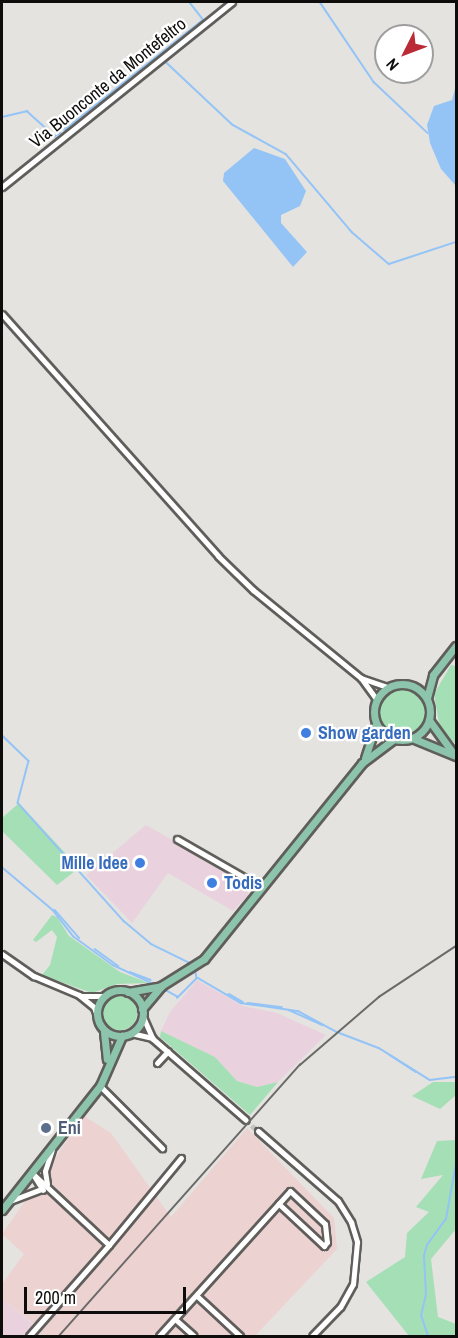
<!DOCTYPE html>
<html>
<head>
<meta charset="utf-8">
<style>
  body { margin:0 }
  #map { position:relative; width:458px; height:1338px; overflow:hidden; background:#e4e3e0; font-family:"Archivo Narrow",sans-serif }
  div>[style] { position:absolute }
  .commercial>* { inset:0; background:#e9d2dd }
  .industrial>* { inset:0; background:#edd2d2 }
  .green>* { inset:0; background:#a5dfb5 }
  .round { border-radius:50% }
  .water>* { inset:0; background:#94c4f6 }
  .stream>* { height:1.5px; margin:-0.75px; padding:0 0.75px; transform-origin:0.75px; border-radius:0.75px; background:#94c4f6 }
  .minor-tunnel>* { height:5px; margin-top:-2.5px; transform-origin:0; background:repeating-linear-gradient(90deg,#c4c3c0 0 5px,transparent 0 7.5px) }
  .roads { filter:drop-shadow(2px 0 #5f5e5b) drop-shadow(-2px 0 #5f5e5b) drop-shadow(0 2px #5f5e5b) drop-shadow(0 -2px #5f5e5b) }
  .minor>* { height:5px; margin:-2.5px; padding:0 2.5px; transform-origin:2.5px; border-radius:2.5px; background:#fff }
  .major>* { height:7px; margin:-3.5px; padding:0 3.5px; transform-origin:3.5px; border-radius:3.5px; background:#8dc4ac }
  .major>.ring { margin:-3.5px; padding:0; box-sizing:content-box; background:none; border:7px solid #8dc4ac; border-radius:50% }
  .rail>* { height:1.5px; margin:-0.75px; padding:0 0.75px; transform-origin:0.75px; border-radius:0.75px; background:#6b6a68 }
  .dots>* { width:16px; height:16px; translate:-50% -50%; box-sizing:border-box; border:3px solid #fff; border-radius:50% }
  span { translate:-50% -50%; white-space:nowrap; text-align:center; line-height:1.15; -webkit-text-stroke:4.5px #fff; paint-order:stroke }
  .street-label { font-size:18px; color:#0e0d0c }
  .shop-label { font-size:18px; color:#366cbe; font-weight:700 }
  .left { translate:0 -50%; text-align:left }
  .right { translate:-100% -50%; text-align:right }
  .service-label { font-size:18px; color:#4e5e75; font-weight:700 }
  .frame { position:absolute; inset:0; border:3px solid #0e0d0c; pointer-events:none }
  .north { position:absolute; left:374px; top:24px; width:60px; height:60px; box-sizing:border-box; background:#fff; border:2px solid #9f9e9e; border-radius:50%; rotate:228deg; font-size:16px; font-weight:700; line-height:24px; text-align:center; color:#0e0d0c }
  .north::after { content:''; display:block; margin:auto; width:21px; height:27px; background:#bb2b36; clip-path:polygon(50% 0,100% 100%,50% 72%,0 100%) }
  .scale { position:absolute; left:24px; top:1287px; width:162px; height:27px; box-sizing:border-box; border:3px solid #0e0d0c; border-top:0; padding-left:8px; font-size:18px; line-height:21px; white-space:nowrap; color:#0e0d0c; -webkit-text-stroke:4px #fff; paint-order:stroke }
</style>
</head>
<body>
<div id="map">
  <div class="commercial">
    <i style="clip-path:polygon(146px 825px,246px 882px,248px 895px,233px 911px,168px 873px,132px 923px,86px 875px)"></i>
    <i style="clip-path:polygon(197px 980px,243px 1006px,277px 1013px,326px 1035px,278px 1082px,257px 1087px,237px 1081px,215px 1057px,161px 1031px,170px 1012px)"></i>
    <i style="clip-path:polygon(2px 1299px,34px 1325px,24px 1336px,2px 1336px)"></i>
  </div>
  <div class="industrial">
    <i style="clip-path:polygon(84px 1116px,111px 1133px,171px 1217px,247px 1128px,334px 1218px,337px 1249px,255px 1336px,24px 1336px,34px 1324px,2px 1299px,2px 1284px,24px 1254px,2px 1234px)"></i>
  </div>
  <div class="green">
    <i style="clip-path:polygon(451px 665px,456px 666px,456px 744px,440px 729px,434px 694px)"></i>
    <i class="round" style="left:378px;top:688px;width:48px;height:48px"></i>
    <i style="clip-path:polygon(19px 803px,79px 868px,57px 885px,2px 831px,2px 818px)"></i>
    <i style="clip-path:polygon(52px 915px,57px 917px,69px 936px,120px 972px,149px 983px,117px 984px,92px 993px,42px 975px,50px 965px,57px 937px,52px 930px,36px 942px,33px 940px)"></i>
    <i class="round" style="left:103px;top:996px;width:34px;height:34px"></i>
    <i style="clip-path:polygon(161px 1031px,215px 1057px,237px 1081px,257px 1087px,278px 1082px,250px 1115px,160px 1037px)"></i>
    <i style="clip-path:polygon(433px 1082px,456px 1082px,456px 1095px,440px 1109px,412px 1096px)"></i>
    <i style="clip-path:polygon(456px 1140px,456px 1229px,431px 1259px,438px 1317px,456px 1324px,456px 1336px,409px 1336px,366px 1282px,405px 1257px,407px 1233px,429px 1212px,416px 1207px,443px 1175px,421px 1179px,437px 1141px)"></i>
  </div>
  <div class="water">
    <i style="clip-path:polygon(456px 85px,456px 186px,441px 169px,430px 143px,427px 125px,434px 106px,452px 100px)"></i>
    <i style="clip-path:polygon(254px 148px,285px 159px,306px 191px,300px 206px,281px 215px,281px 223px,307px 252px,293px 267px,223px 181px,224px 173px)"></i>
  </div>
  <div class="stream">
    <i style="left:320px;top:2px;width:97px;rotate:56deg"></i>
    <i style="left:374px;top:82px;width:74px;rotate:43.4deg"></i>
    <i style="left:165px;top:61px;width:93px;rotate:43.3deg"></i>
    <i style="left:233px;top:125px;width:60px;rotate:28.7deg"></i>
    <i style="left:286px;top:154px;width:102px;rotate:49.8deg"></i>
    <i style="left:352px;top:232px;width:49px;rotate:40.9deg"></i>
    <i style="left:389px;top:264px;width:71px;rotate:-18.2deg"></i>
    <i style="left:2px;top:117px;width:26px;rotate:-13deg"></i>
    <i style="left:27px;top:111px;width:38px;rotate:42deg"></i>
    <i style="left:55px;top:136px;width:6px;rotate:-31deg"></i>
    <i style="left:64px;top:130px;width:177px;rotate:-38.4deg"></i>
    <i style="left:203px;top:20px;width:23px;rotate:-128deg"></i>
    <i style="left:2px;top:735px;width:37px;rotate:44deg"></i>
    <i style="left:29px;top:761px;width:43px;rotate:104.7deg"></i>
    <i style="left:18px;top:803px;width:159px;rotate:48.1deg"></i>
    <i style="left:124px;top:921px;width:35px;rotate:40deg"></i>
    <i style="left:151px;top:944px;width:46px;rotate:26deg"></i>
    <i style="left:2px;top:867px;width:67px;rotate:40.1deg"></i>
    <i style="left:53px;top:910px;width:33px;rotate:52deg"></i>
    <i style="left:73px;top:936px;width:49px;rotate:35.9deg"></i>
    <i style="left:113px;top:965px;width:45px;rotate:24.9deg"></i>
    <i style="left:55px;top:910px;width:37px;rotate:49deg"></i>
    <i style="left:95px;top:949px;width:29px;rotate:36deg"></i>
    <i style="left:195px;top:968px;width:10px;rotate:79deg"></i>
    <i style="left:130px;top:972px;width:22px;rotate:21deg"></i>
    <i style="left:198px;top:978px;width:50px;rotate:30.2deg"></i>
    <i style="left:241px;top:1003px;width:58px;rotate:8deg"></i>
    <i style="left:298px;top:1011px;width:44px;rotate:28.3deg"></i>
    <i style="left:337px;top:1032px;width:45px;rotate:20.9deg"></i>
    <i style="left:379px;top:1048px;width:60px;rotate:32.1deg"></i>
    <i style="left:430px;top:1080px;width:26px;rotate:-7deg"></i>
    <i style="left:162px;top:988px;width:18px;rotate:29deg"></i>
    <i style="left:229px;top:994px;width:16px;rotate:30deg"></i>
    <i style="left:177px;top:998px;width:28px;rotate:-45deg"></i>
    <i style="left:248px;top:1003px;width:34px;rotate:7deg"></i>
    <i style="left:289px;top:1010px;width:37px;rotate:24deg"></i>
    <i style="left:390px;top:1055px;width:31px;rotate:33deg"></i>
    <i style="left:428px;top:1336px;width:21px;rotate:-109deg"></i>
    <i style="left:421px;top:1316px;width:22px;rotate:-77deg"></i>
    <i style="left:426px;top:1295px;width:39px;rotate:-93deg"></i>
    <i style="left:424px;top:1256px;width:11px;rotate:-75deg"></i>
    <i style="left:427px;top:1245px;width:32px;rotate:-54deg"></i>
    <i style="left:446px;top:1219px;width:56px;rotate:-79.7deg"></i>
  </div>
  <div class="minor-tunnel">
    <i style="left:246px;top:1120px;width:16px;rotate:43deg"></i>
  </div>
  <div class="roads">
    <div class="minor">
      <i style="left:2px;top:187px;width:295px;rotate:-38.8deg"></i>
      <i style="left:2px;top:314px;width:324px;rotate:48.2deg"></i>
      <i style="left:218px;top:556px;width:49px;rotate:44.2deg"></i>
      <i style="left:253px;top:590px;width:139px;rotate:39.2deg"></i>
      <i style="left:361px;top:678px;width:26px;rotate:54deg"></i>
      <i style="left:361px;top:678px;width:28px;rotate:19deg"></i>
      <i style="left:177px;top:839px;width:97px;rotate:29.7deg"></i>
      <i style="left:2px;top:954px;width:39px;rotate:35deg"></i>
      <i style="left:34px;top:976px;width:49px;rotate:22.9deg"></i>
      <i style="left:79px;top:995px;width:19px;rotate:39deg"></i>
      <i style="left:94px;top:1007px;width:9px;rotate:72deg"></i>
      <i style="left:81px;top:996px;width:23px"></i>
      <i style="left:143px;top:1017px;width:24px;rotate:66deg"></i>
      <i style="left:153px;top:1039px;width:123px;rotate:41.1deg"></i>
      <i style="left:131px;top:1033px;width:22px;rotate:13deg"></i>
      <i style="left:157px;top:1063px;width:16px;rotate:-47deg"></i>
      <i style="left:100px;top:1086px;width:88px;rotate:45deg"></i>
      <i style="left:258px;top:1131px;width:106px;rotate:41.2deg"></i>
      <i style="left:338px;top:1201px;width:25px;rotate:58deg"></i>
      <i style="left:351px;top:1222px;width:21px;rotate:73deg"></i>
      <i style="left:357px;top:1242px;width:42px;rotate:95.4deg"></i>
      <i style="left:353px;top:1284px;width:26px;rotate:119deg"></i>
      <i style="left:340px;top:1307px;width:40px;rotate:134deg"></i>
      <i style="left:32px;top:1173px;width:20px;rotate:57deg"></i>
      <i style="left:47px;top:1184px;width:13px;rotate:-99deg"></i>
      <i style="left:45px;top:1171px;width:22px;rotate:-72deg"></i>
      <i style="left:10px;top:1201px;width:34px;rotate:-21deg"></i>
      <i style="left:109px;top:1245px;width:113px;rotate:-50.4deg"></i>
      <i style="left:197px;top:1296px;width:59px;rotate:42.9deg"></i>
      <i style="left:175px;top:1319px;width:25px;rotate:42deg"></i>
      <i style="left:29px;top:1336px;width:121px;rotate:-48.7deg"></i>
      <i style="left:109px;top:1245px;width:105px;rotate:-136.9deg"></i>
      <i style="left:159px;top:1336px;width:195px;rotate:-47.9deg"></i>
      <i style="left:290px;top:1191px;width:48px;rotate:43.3deg"></i>
      <i style="left:325px;top:1224px;width:18px;rotate:84deg"></i>
      <i style="left:327px;top:1242px;width:5px;rotate:127deg"></i>
      <i style="left:324px;top:1246px;width:62px;rotate:-137deg"></i>
    </div>
    <div class="major">
      <i class="ring" style="left:374px;top:684px;width:49px;height:49px"></i>
      <i style="left:427px;top:698px;width:24px;rotate:-75deg"></i>
      <i style="left:433px;top:675px;width:37px;rotate:-52deg"></i>
      <i style="left:429px;top:720px;width:39px;rotate:54deg"></i>
      <i style="left:412px;top:738px;width:48px;rotate:22.2deg"></i>
      <i style="left:365px;top:758px;width:36px;rotate:-72deg"></i>
      <i class="ring" style="left:97px;top:990px;width:39px;height:39px"></i>
      <i style="left:128px;top:992px;width:34px;rotate:-10deg"></i>
      <i style="left:161px;top:986px;width:51px;rotate:-32.1deg"></i>
      <i style="left:204px;top:959px;width:252px;rotate:-51.1deg"></i>
      <i style="left:362px;top:763px;width:40px;rotate:-37deg"></i>
      <i style="left:142px;top:1009px;width:30px;rotate:-50deg"></i>
      <i style="left:104px;top:1032px;width:27px;rotate:84deg"></i>
      <i style="left:2px;top:1210px;width:158px;rotate:-51.7deg"></i>
      <i style="left:100px;top:1086px;width:55px;rotate:-66.3deg"></i>
    </div>
  </div>
  <div class="rail">
    <i style="left:59px;top:1336px;width:363px;rotate:-48.4deg"></i>
    <i style="left:300px;top:1065px;width:104px;rotate:-40.7deg"></i>
    <i style="left:379px;top:997px;width:92px;rotate:-33.5deg"></i>
  </div>
  <div class="dots">
    <i style="left:306px;top:733px;background:#3f7fe0"></i>
    <i style="left:140px;top:863px;background:#3f7fe0"></i>
    <i style="left:212px;top:883px;background:#3f7fe0"></i>
    <i style="left:46px;top:1128px;background:#5c6f8a"></i>
  </div>
  <div class="street-label">
    <span style="left:108px;top:83px;rotate:-39deg">Via Buonconte da Montefeltro</span>
  </div>
  <div class="shop-label">
    <span class="left" style="left:318px;top:733px">Show garden</span>
    <span class="right" style="left:128px;top:863px">Mille Idee</span>
    <span class="left" style="left:224px;top:883px">Todis</span>
  </div>
  <div class="service-label">
    <span class="left" style="left:58px;top:1128px">Eni</span>
  </div>
  <div class="frame"></div>
  <div class="north">N</div>
  <div class="scale">200 m</div>
</div>
</body>
</html>
